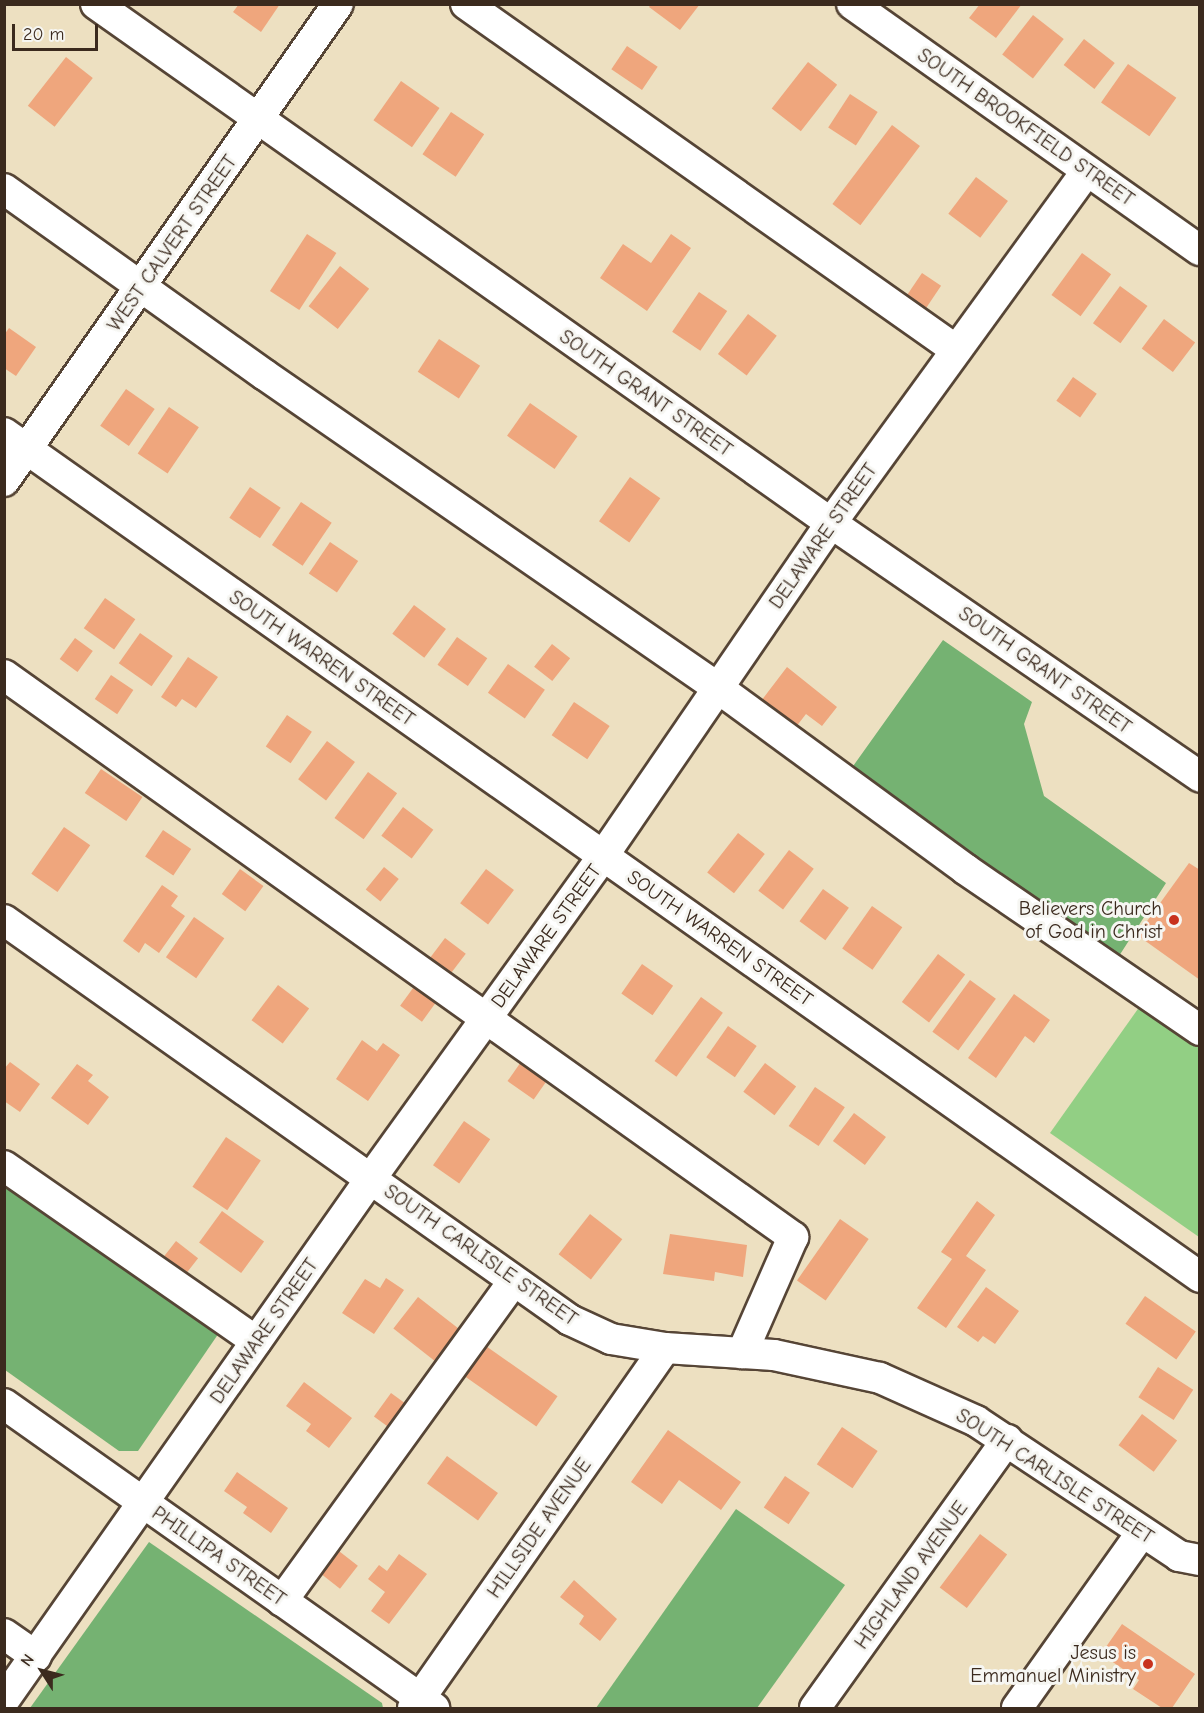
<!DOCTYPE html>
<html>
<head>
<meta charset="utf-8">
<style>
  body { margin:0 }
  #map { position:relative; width:1204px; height:1713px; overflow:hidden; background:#ede0c1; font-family:"Comic Neue",sans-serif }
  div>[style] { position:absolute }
  .green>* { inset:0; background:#92cf84 }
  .forest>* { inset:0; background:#75b272 }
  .building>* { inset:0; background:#efa67d; transform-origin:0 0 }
  .roads { filter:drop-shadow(2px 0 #564536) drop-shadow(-2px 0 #564536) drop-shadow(0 2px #564536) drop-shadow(0 -2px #564536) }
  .minor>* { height:30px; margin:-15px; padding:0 15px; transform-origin:15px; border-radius:15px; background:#fff }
  .dots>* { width:16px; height:16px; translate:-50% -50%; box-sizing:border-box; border:3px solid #f6f6f2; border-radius:50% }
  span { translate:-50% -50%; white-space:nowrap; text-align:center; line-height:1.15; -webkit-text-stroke:6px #f6f6f2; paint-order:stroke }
  .street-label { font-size:20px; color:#3b2a1e }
  .poi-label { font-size:20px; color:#3b2a1e }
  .right { translate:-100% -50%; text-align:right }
  .frame { position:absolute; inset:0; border:6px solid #3b2a1e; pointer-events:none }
  .north { position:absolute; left:12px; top:1641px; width:60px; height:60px; -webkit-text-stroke:4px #f6f6f2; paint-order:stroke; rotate:306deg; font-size:16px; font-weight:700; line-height:24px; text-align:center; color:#3b2a1e }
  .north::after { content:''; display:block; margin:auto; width:21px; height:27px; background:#3b2a1e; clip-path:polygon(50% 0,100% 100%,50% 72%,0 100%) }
  .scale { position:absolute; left:12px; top:24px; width:86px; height:27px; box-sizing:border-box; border:3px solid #3b2a1e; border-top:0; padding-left:8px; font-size:18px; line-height:21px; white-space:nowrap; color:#3b2a1e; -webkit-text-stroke:4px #f6f6f2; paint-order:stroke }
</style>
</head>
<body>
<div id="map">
  <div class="green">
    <i style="clip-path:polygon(1140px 1006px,1199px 1045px,1199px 1237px,1050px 1133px)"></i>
  </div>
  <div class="forest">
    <i style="clip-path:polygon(943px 640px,1032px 702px,1024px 724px,1044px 796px,1166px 883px,1119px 956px,851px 769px)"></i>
    <i style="clip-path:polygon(5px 1177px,221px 1330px,138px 1451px,119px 1451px,5px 1370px)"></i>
    <i style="clip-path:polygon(736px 1509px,845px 1585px,757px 1708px,596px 1708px)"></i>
    <i style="clip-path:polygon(149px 1542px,382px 1703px,383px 1708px,30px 1708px)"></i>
  </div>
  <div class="building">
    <i style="clip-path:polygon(239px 4px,280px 4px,261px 32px,233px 12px)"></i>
    <i style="clip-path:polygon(651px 4px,700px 4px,680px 30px,649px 7px)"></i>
    <i style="clip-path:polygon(980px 4px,1022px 4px,996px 38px,969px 18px)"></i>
    <i style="left:1033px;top:15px;width:39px;height:50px;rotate:38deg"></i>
    <i style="left:1084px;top:39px;width:39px;height:33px;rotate:38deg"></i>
    <i style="left:627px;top:46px;width:37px;height:28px;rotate:34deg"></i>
    <i style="left:66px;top:57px;width:34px;height:62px;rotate:38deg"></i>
    <i style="left:808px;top:62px;width:37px;height:59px;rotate:38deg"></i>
    <i style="left:1128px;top:64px;width:59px;height:47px;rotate:35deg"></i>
    <i style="left:401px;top:81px;width:47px;height:48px;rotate:35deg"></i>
    <i style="left:850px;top:94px;width:33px;height:40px;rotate:33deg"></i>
    <i style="left:451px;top:112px;width:40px;height:51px;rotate:34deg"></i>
    <i style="left:892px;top:125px;width:35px;height:99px;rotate:37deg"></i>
    <i style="left:976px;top:177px;width:40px;height:46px;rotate:37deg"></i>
    <i style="left:307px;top:234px;width:35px;height:68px;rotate:33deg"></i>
    <i style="clip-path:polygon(671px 234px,691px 248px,647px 311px,600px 278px,623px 244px,651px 263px)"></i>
    <i style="left:1082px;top:253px;width:36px;height:52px;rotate:36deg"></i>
    <i style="left:340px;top:266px;width:37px;height:51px;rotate:38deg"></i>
    <i style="left:922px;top:273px;width:23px;height:30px;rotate:34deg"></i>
    <i style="left:1120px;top:286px;width:34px;height:46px;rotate:36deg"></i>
    <i style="left:699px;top:292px;width:34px;height:48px;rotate:34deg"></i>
    <i style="left:748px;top:314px;width:36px;height:50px;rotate:37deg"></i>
    <i style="left:1164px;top:319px;width:39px;height:37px;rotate:37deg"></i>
    <i style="clip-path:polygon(9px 328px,36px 347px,16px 376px,4px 368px,4px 335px)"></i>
    <i style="left:439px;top:339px;width:49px;height:39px;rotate:33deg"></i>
    <i style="left:1073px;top:377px;width:29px;height:29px;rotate:35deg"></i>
    <i style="left:126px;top:389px;width:35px;height:45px;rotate:35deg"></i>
    <i style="left:530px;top:403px;width:58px;height:40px;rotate:35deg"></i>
    <i style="left:169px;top:407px;width:36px;height:56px;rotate:34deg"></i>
    <i style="left:630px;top:477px;width:37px;height:54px;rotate:35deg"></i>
    <i style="left:250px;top:487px;width:37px;height:37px;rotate:34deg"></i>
    <i style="left:301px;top:502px;width:37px;height:52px;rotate:34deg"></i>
    <i style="left:330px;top:542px;width:34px;height:38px;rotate:34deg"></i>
    <i style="left:105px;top:598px;width:37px;height:37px;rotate:35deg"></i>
    <i style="left:414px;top:605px;width:40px;height:36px;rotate:37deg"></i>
    <i style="left:140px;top:633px;width:40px;height:37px;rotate:35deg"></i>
    <i style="left:457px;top:637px;width:37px;height:34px;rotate:35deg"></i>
    <i style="left:75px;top:638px;width:22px;height:26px;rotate:36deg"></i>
    <i style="left:552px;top:644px;width:23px;height:29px;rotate:38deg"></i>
    <i style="clip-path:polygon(188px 657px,218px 677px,196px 708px,182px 699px,176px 707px,161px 697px)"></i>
    <i style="left:508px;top:664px;width:45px;height:35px;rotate:35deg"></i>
    <i style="clip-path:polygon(787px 667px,837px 707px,822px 726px,806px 714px,789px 736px,755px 709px)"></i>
    <i style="left:111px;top:675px;width:27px;height:29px;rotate:34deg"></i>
    <i style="left:574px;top:702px;width:43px;height:40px;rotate:34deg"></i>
    <i style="left:287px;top:715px;width:30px;height:38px;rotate:34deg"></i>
    <i style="left:327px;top:741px;width:35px;height:48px;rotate:37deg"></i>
    <i style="left:101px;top:769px;width:50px;height:29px;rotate:34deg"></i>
    <i style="left:368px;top:772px;width:36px;height:57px;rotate:36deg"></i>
    <i style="left:403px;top:807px;width:38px;height:36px;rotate:37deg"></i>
    <i style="left:64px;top:827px;width:32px;height:57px;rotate:35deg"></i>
    <i style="left:163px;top:830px;width:34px;height:32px;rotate:34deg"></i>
    <i style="left:738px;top:833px;width:34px;height:50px;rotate:38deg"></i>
    <i style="left:789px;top:850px;width:31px;height:51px;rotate:37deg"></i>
    <i style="clip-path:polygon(1189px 863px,1200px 870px,1200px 980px,1137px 935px)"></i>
    <i style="left:384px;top:867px;width:19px;height:29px;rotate:39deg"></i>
    <i style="left:240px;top:869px;width:29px;height:31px;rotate:36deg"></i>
    <i style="left:486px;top:869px;width:35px;height:43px;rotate:37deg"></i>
    <i style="clip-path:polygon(162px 885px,178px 896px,171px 906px,185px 916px,159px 953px,145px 943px,139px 953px,123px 941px)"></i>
    <i style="left:823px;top:889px;width:32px;height:40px;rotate:36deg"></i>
    <i style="left:872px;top:906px;width:37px;height:52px;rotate:35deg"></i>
    <i style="left:194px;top:917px;width:37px;height:49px;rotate:35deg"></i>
    <i style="left:445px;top:938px;width:26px;height:30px;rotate:37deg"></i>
    <i style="left:938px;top:954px;width:34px;height:60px;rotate:37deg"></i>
    <i style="left:642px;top:964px;width:38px;height:36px;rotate:35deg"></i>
    <i style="left:970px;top:980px;width:32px;height:64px;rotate:36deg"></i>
    <i style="left:416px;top:984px;width:27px;height:27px;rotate:36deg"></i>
    <i style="left:278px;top:985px;width:39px;height:44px;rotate:37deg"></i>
    <i style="clip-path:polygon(1014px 994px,1050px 1020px,1034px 1043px,1025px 1036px,996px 1078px,968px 1058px)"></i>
    <i style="left:701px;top:997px;width:27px;height:79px;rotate:36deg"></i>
    <i style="left:728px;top:1026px;width:35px;height:38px;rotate:35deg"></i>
    <i style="clip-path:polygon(362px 1040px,377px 1051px,383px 1043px,400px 1055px,368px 1101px,336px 1079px)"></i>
    <i style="left:523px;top:1059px;width:32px;height:27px;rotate:35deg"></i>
    <i style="clip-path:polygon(10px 1062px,40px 1084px,20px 1112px,4px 1101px,4px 1069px)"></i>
    <i style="left:765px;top:1063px;width:39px;height:36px;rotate:37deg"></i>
    <i style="clip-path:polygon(77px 1064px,93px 1075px,88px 1081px,109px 1097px,88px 1125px,51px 1098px)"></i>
    <i style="left:815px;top:1087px;width:36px;height:47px;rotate:34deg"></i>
    <i style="left:854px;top:1113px;width:40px;height:35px;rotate:37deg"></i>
    <i style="left:464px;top:1121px;width:32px;height:54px;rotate:35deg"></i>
    <i style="left:226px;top:1137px;width:42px;height:60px;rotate:34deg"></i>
    <i style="clip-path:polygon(977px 1201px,995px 1215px,966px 1256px,986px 1270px,946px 1328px,917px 1308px,952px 1259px,941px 1252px)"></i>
    <i style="left:222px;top:1211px;width:52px;height:39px;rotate:36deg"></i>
    <i style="left:590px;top:1214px;width:41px;height:51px;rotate:38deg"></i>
    <i style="left:840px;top:1219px;width:35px;height:75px;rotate:35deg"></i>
    <i style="clip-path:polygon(670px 1234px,747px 1245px,743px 1277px,715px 1272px,714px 1281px,663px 1274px)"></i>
    <i style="left:176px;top:1241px;width:28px;height:26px;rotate:38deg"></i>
    <i style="clip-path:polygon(386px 1278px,404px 1290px,374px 1334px,342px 1313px,365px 1279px,380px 1288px)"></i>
    <i style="clip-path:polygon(986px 1287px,1019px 1311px,995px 1344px,983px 1336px,978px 1342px,957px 1327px)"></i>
    <i style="left:1145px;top:1296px;width:62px;height:34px;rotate:35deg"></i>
    <i style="left:418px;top:1297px;width:55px;height:40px;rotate:38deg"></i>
    <i style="left:483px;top:1344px;width:91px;height:37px;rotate:35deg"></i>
    <i style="left:1158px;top:1367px;width:42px;height:36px;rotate:33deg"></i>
    <i style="clip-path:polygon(304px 1382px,352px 1418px,329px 1448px,306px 1431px,311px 1424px,286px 1406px)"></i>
    <i style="left:391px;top:1393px;width:22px;height:29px;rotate:36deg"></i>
    <i style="left:1142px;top:1414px;width:44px;height:39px;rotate:37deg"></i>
    <i style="left:842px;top:1427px;width:43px;height:45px;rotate:34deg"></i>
    <i style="clip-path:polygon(668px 1430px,741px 1482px,721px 1510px,679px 1480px,662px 1504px,631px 1482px)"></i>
    <i style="left:447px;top:1456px;width:63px;height:34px;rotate:36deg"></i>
    <i style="clip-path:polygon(237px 1472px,288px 1508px,271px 1533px,243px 1513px,247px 1507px,224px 1491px)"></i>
    <i style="left:785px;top:1476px;width:30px;height:38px;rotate:34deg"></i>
    <i style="left:980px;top:1534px;width:34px;height:67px;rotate:37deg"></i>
    <i style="left:335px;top:1548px;width:29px;height:29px;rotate:38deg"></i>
    <i style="clip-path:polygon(399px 1554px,427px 1574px,389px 1624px,371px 1611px,385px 1592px,368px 1579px,379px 1565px,387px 1571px)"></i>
    <i style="clip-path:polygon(574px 1580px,617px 1619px,600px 1641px,579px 1624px,584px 1616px,560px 1597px)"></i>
    <i style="clip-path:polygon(1122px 1624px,1195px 1674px,1172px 1708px,1162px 1708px,1133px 1689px,1139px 1680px,1101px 1654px)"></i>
  </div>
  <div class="roads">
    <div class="minor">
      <i style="left:96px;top:4px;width:900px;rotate:35.23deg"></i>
      <i style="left:831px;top:523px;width:448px;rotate:34.5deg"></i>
      <i style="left:466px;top:4px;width:600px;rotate:35.23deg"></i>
      <i style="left:852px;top:4px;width:426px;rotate:35.3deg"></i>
      <i style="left:4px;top:189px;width:320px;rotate:35.5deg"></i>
      <i style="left:265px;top:375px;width:551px;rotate:34.64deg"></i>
      <i style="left:718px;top:688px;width:306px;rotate:36.2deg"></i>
      <i style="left:965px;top:869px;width:285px;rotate:34.4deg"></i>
      <i style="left:4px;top:433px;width:1464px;rotate:35.21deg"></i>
      <i style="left:4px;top:481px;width:582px;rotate:-55deg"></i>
      <i style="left:4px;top:675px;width:969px;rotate:35.46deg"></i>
      <i style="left:793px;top:1237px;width:127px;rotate:113.7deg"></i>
      <i style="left:4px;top:920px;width:693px;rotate:35.25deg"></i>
      <i style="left:570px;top:1320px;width:45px;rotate:24.9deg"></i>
      <i style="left:611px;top:1339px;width:55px;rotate:9.5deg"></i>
      <i style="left:665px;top:1348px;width:109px;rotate:3.7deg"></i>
      <i style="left:774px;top:1355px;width:108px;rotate:12.2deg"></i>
      <i style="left:880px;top:1378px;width:105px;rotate:24.1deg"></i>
      <i style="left:976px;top:1421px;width:244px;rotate:33.6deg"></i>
      <i style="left:1179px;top:1556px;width:21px;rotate:11deg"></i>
      <i style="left:4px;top:1166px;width:307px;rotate:34.8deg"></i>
      <i style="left:4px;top:1404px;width:527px;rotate:35.26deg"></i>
      <i style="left:282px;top:1601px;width:395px;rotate:-54.1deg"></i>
      <i style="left:4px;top:1634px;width:39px;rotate:35deg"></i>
      <i style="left:4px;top:1700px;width:638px;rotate:-54.89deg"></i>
      <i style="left:371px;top:1178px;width:397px;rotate:-54.2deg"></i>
      <i style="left:603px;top:856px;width:404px;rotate:-55.6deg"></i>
      <i style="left:831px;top:523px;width:435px;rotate:-54deg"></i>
      <i style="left:413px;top:1708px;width:439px;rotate:-55deg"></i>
      <i style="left:815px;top:1708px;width:330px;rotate:-54.4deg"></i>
      <i style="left:1017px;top:1708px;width:216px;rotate:-54.6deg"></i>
    </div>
  </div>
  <div class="dots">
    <i style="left:1174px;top:920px;background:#c8321e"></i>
    <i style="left:1148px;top:1664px;background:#c8321e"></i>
  </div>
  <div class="street-label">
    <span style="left:1026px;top:127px;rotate:35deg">SOUTH BROOKFIELD STREET</span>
    <span style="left:172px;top:243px;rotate:-55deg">WEST CALVERT STREET</span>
    <span style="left:646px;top:393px;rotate:35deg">SOUTH GRANT STREET</span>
    <span style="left:823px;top:536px;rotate:-55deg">DELAWARE STREET</span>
    <span style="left:322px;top:658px;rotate:35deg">SOUTH WARREN STREET</span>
    <span style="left:1045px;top:670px;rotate:35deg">SOUTH GRANT STREET</span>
    <span style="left:546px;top:936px;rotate:-54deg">DELAWARE STREET</span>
    <span style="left:720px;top:938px;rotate:35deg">SOUTH WARREN STREET</span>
    <span style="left:481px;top:1255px;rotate:35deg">SOUTH CARLISLE STREET</span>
    <span style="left:264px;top:1331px;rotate:-55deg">DELAWARE STREET</span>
    <span style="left:1055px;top:1476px;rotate:33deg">SOUTH CARLISLE STREET</span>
    <span style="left:539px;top:1528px;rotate:-55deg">HILLSIDE AVENUE</span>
    <span style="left:219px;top:1556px;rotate:35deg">PHILLIPA STREET</span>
    <span style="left:911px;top:1575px;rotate:-54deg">HIGHLAND AVENUE</span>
  </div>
  <div class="poi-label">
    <span class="right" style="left:1162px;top:920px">Believers Church<br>of God in Christ</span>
    <span class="right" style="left:1136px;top:1664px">Jesus is<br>Emmanuel Ministry</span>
  </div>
  <div class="frame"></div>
  <div class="north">N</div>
  <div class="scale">20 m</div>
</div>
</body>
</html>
